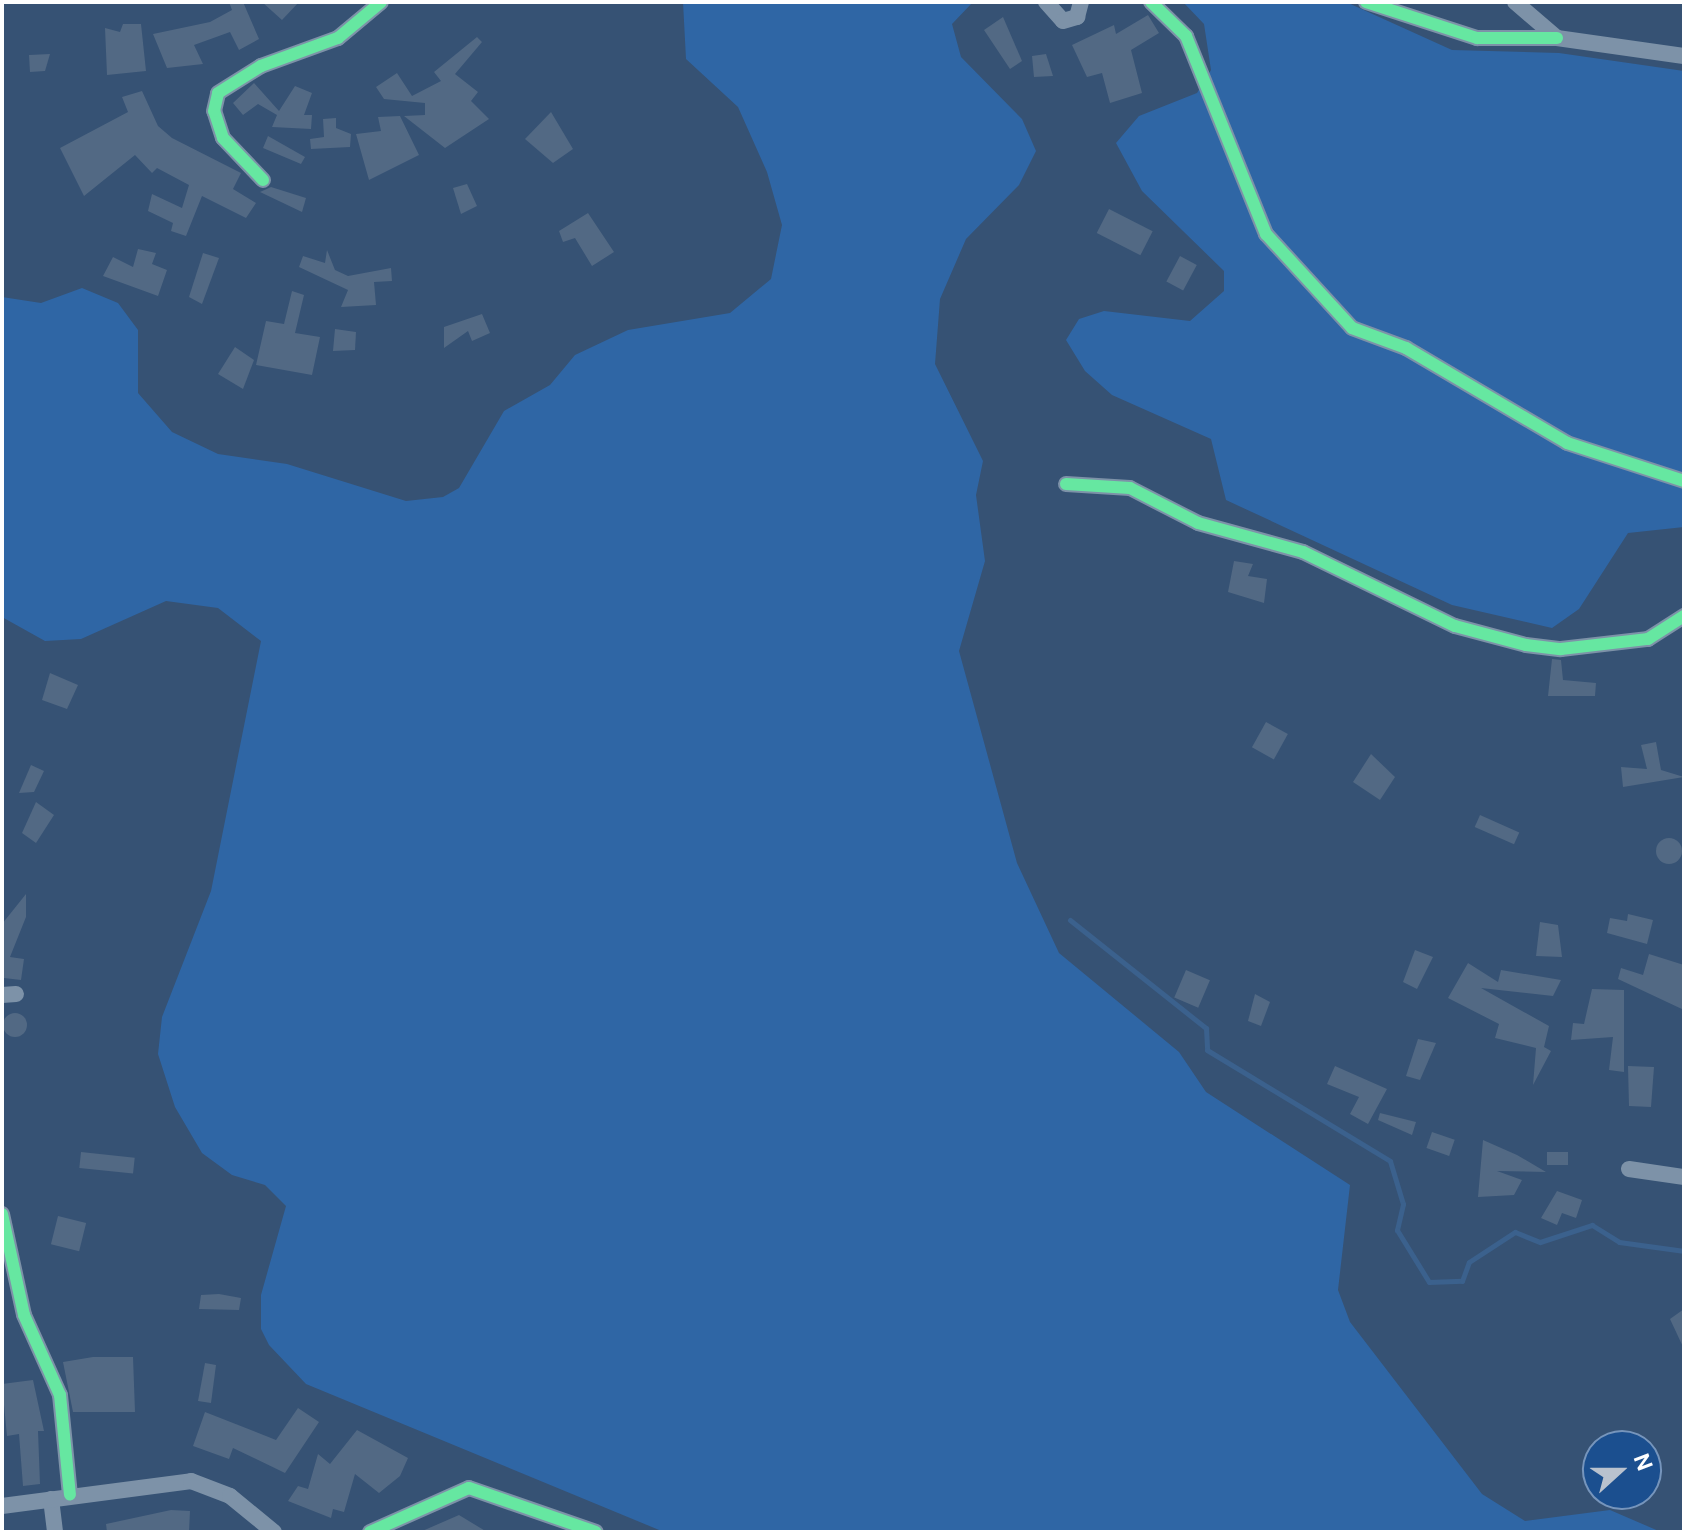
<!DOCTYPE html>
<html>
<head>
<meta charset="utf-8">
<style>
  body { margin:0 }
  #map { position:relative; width:1686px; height:1534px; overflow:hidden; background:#365274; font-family:"DM Sans",sans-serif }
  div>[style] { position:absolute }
  .green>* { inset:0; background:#2f66a5 }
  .stream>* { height:5px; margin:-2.5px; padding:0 2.5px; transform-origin:2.5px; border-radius:2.5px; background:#3b618d }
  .building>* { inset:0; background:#526984; transform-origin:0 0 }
  .round { border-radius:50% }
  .minor>* { height:16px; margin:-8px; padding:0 8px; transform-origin:8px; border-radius:8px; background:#7d92a8 }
  .cycleway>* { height:12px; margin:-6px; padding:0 6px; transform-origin:6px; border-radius:6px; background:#66e7a1 }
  span { translate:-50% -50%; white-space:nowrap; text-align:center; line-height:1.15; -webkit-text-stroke:6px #1b4f8f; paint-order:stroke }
  .frame { position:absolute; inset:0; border:4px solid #fff; pointer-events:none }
  .north { position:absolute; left:1582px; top:1430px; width:80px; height:80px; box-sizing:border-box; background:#1b4f8f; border:2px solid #7695bc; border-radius:50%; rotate:69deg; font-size:22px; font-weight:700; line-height:32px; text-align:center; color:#fff }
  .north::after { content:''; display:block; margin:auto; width:28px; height:36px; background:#b9c2ce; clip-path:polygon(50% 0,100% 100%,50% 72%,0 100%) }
</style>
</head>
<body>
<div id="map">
  <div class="green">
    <i style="clip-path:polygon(683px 2px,973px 2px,952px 24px,961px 57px,1022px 119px,1036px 151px,1019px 185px,966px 239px,940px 299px,935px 364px,983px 461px,976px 495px,985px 561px,959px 651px,1017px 863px,1059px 953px,1179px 1052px,1206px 1092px,1350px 1185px,1338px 1290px,1350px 1322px,1482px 1494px,1525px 1521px,1610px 1510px,1661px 1532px,664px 1532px,306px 1384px,269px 1345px,261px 1329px,261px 1295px,286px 1206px,265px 1185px,232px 1175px,202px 1153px,175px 1107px,158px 1054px,162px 1017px,211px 891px,261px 641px,218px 608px,166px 601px,81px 639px,45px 641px,2px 617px,2px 297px,41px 303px,82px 288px,118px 303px,138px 330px,138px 393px,172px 432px,218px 454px,287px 464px,406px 501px,443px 497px,459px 488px,504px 411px,550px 385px,575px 355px,628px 330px,730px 313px,771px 279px,782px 225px,767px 172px,738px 107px,686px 59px)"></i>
    <i style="clip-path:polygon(1183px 2px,1346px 2px,1452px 50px,1559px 53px,1684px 71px,1684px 527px,1628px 533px,1579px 609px,1552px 628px,1452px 605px,1226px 500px,1211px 439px,1112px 395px,1085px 371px,1066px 340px,1079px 319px,1104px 311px,1190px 321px,1224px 291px,1224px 271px,1142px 191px,1116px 143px,1139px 116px,1197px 93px,1211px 70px,1204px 24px)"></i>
  </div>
  <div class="stream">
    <i style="left:1070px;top:920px;width:174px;rotate:38.5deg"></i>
    <i style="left:1206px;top:1028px;width:22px;rotate:87deg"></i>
    <i style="left:1207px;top:1050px;width:214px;rotate:31.2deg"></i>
    <i style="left:1390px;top:1161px;width:45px;rotate:73.2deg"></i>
    <i style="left:1403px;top:1204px;width:27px;rotate:103deg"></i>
    <i style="left:1397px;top:1230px;width:61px;rotate:58.4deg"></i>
    <i style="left:1429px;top:1282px;width:33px;rotate:-2deg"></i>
    <i style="left:1462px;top:1281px;width:20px;rotate:-70deg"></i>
    <i style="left:1469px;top:1262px;width:55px;rotate:-33.1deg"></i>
    <i style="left:1515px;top:1232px;width:27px;rotate:22deg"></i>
    <i style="left:1540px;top:1242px;width:55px;rotate:-18.1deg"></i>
    <i style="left:1592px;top:1225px;width:32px;rotate:32deg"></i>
    <i style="left:1619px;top:1242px;width:66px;rotate:7.9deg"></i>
  </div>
  <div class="building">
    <i style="clip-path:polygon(229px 2px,243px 2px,259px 39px,239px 50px,230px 32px,194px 45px,203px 64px,167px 68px,153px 34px,210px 22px,232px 10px)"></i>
    <i style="clip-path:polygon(262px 2px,299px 2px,282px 20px)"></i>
    <i style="clip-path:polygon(1148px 15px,1159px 33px,1131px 50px,1142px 93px,1110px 103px,1102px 73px,1087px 77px,1072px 45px,1114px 25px,1116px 34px)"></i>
    <i style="clip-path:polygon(1003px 17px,1022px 61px,1010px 69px,984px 30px)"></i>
    <i style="clip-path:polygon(123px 24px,141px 24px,146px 71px,107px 75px,105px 28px,120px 32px)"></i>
    <i style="clip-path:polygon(477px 37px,482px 42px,455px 74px,478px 92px,471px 101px,489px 119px,445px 148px,404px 116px,425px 115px,425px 103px,384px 99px,376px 87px,397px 73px,412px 96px,441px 81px,434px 72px)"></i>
    <i style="clip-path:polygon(50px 54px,45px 71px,30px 72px,29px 55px)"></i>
    <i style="clip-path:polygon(1046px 54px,1053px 76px,1034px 77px,1032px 56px)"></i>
    <i style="clip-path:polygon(254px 83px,279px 111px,295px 86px,312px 93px,304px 115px,312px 115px,311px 129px,272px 127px,277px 115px,258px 104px,243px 115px,233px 103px)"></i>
    <i style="clip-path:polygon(142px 91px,158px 126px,172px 138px,241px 173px,233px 189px,256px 203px,246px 218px,202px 196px,186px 236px,171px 231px,173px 223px,148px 211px,152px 194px,182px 208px,189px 185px,157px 168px,152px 173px,135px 155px,84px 196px,60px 148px,128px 112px,122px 97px)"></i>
    <i style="clip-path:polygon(551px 112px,573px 149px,553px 163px,525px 139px)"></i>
    <i style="clip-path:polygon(400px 116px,419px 155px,369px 180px,356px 134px,381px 131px,378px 117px)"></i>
    <i style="clip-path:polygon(336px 118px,336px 128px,351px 134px,350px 147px,311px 149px,310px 139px,324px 137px,323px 119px)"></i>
    <i style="clip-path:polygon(268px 136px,305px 157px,301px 164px,263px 148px)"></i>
    <i style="clip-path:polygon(467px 184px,477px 206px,461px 214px,453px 188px)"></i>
    <i style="clip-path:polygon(271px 187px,306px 198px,302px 212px,260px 192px)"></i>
    <i style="left:1109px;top:209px;width:49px;height:27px;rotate:27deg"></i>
    <i style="clip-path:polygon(588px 213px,614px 252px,592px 266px,575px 238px,563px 242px,559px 231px)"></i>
    <i style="clip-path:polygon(138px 249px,156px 253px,152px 264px,167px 270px,158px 296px,103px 276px,113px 257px,133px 267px)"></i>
    <i style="clip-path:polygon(327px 250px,335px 270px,348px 276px,391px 268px,392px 281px,374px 282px,376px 305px,341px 307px,348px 290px,299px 267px,303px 256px,325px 263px)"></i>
    <i style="clip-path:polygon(203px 253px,219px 258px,202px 304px,189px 297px)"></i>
    <i style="left:1180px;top:256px;width:19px;height:29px;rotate:28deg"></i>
    <i style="clip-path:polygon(292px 291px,304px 295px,295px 333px,320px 337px,312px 375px,256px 365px,266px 321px,284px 324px)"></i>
    <i style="clip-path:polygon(482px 314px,490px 333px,472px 341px,468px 331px,444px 348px,444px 327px)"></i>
    <i style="clip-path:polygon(335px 329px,356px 332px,355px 350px,333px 351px)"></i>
    <i style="clip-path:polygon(235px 347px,254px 360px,243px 389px,218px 374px)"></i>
    <i style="clip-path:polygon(1234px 561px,1253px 564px,1248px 576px,1267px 579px,1264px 603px,1228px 592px)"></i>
    <i style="clip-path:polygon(1552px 659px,1561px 660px,1563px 680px,1596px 683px,1595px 696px,1548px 696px)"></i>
    <i style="clip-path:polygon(50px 673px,78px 685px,67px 709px,42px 700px)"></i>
    <i style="left:1266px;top:722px;width:25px;height:29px;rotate:29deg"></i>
    <i style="clip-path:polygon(1656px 742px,1661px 770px,1684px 777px,1623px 787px,1621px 767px,1647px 769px,1641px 745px)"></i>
    <i style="clip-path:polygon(1371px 754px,1395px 777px,1380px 800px,1353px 782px)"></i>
    <i style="clip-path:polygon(31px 765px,44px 771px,34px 792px,19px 793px)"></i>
    <i style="clip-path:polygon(36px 802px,54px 815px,36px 843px,22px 833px)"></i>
    <i style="left:1480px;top:815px;width:43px;height:13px;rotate:24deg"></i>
    <i class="round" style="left:1656px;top:838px;width:26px;height:26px"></i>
    <i style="clip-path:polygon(26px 894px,26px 917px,10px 957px,24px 959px,21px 980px,4px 978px,2px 924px)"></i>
    <i style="clip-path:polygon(1628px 914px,1653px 920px,1647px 944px,1607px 933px,1610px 918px,1627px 921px)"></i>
    <i style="clip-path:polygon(1540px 922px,1558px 925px,1562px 957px,1536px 956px)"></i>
    <i style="clip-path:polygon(1415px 950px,1433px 957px,1417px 989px,1403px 982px)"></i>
    <i style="clip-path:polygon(1649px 954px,1684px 965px,1684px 1010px,1618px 979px,1621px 968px,1643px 975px)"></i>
    <i style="clip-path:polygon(1468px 963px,1498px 982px,1501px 970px,1561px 980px,1553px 996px,1481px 988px,1549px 1026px,1544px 1047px,1551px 1051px,1533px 1085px,1536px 1048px,1495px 1038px,1499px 1024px,1448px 998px)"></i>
    <i style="left:1186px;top:970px;width:26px;height:30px;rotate:23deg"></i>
    <i style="clip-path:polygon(1592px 989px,1624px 990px,1624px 1072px,1609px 1070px,1613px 1037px,1571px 1040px,1573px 1023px,1584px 1024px)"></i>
    <i style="clip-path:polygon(1255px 994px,1270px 1002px,1261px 1026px,1248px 1021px)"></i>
    <i class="round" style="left:3px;top:1013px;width:24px;height:24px"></i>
    <i style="clip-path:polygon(1418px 1039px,1436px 1043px,1420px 1080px,1406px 1076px)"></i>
    <i style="clip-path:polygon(1335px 1066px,1387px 1089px,1368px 1124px,1350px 1114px,1359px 1097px,1327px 1084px)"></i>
    <i style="clip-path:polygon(1628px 1066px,1654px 1067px,1651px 1107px,1629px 1106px)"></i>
    <i style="clip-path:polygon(1380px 1113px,1416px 1122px,1412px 1135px,1378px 1120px)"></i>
    <i style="left:1432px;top:1132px;width:24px;height:17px;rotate:19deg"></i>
    <i style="clip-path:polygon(1483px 1140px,1517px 1155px,1546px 1172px,1497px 1171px,1522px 1180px,1514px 1195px,1478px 1197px)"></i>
    <i style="left:81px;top:1152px;width:54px;height:16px;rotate:6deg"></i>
    <i style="left:1547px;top:1152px;width:21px;height:13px"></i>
    <i style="clip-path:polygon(1557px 1191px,1582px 1200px,1576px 1218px,1562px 1213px,1557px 1225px,1541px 1218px)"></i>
    <i style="left:58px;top:1216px;width:29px;height:29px;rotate:14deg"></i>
    <i style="clip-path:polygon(219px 1294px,241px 1298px,239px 1310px,199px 1309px,201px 1295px)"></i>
    <i style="clip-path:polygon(1684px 1309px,1684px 1349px,1670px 1319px)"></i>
    <i style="clip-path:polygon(93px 1357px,133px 1357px,135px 1412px,73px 1412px,63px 1362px)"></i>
    <i style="clip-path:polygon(205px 1363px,216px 1365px,211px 1403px,198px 1401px)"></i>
    <i style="clip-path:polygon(33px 1380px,44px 1431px,38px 1431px,40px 1484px,23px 1486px,19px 1434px,7px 1436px,2px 1384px)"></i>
    <i style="clip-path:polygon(298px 1408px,319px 1422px,285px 1473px,233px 1448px,229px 1459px,193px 1446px,205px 1412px,276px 1440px)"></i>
    <i style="clip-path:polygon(357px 1430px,408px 1458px,400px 1476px,379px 1493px,355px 1474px,344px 1512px,333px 1509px,331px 1518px,288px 1501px,298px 1486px,308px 1489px,318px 1454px,330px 1464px)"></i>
    <i style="clip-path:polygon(171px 1510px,190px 1511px,189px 1532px,107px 1532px,106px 1524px)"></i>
    <i style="clip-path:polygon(459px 1515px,487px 1532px,420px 1532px)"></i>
  </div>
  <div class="minor">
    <i style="left:1046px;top:2px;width:25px;rotate:48deg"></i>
    <i style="left:1063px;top:21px;width:15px;rotate:-16deg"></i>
    <i style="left:1077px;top:17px;width:16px;rotate:-75deg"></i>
    <i style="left:1151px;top:2px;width:49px;rotate:44.2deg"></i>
    <i style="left:1186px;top:36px;width:214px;rotate:68deg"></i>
    <i style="left:1266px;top:234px;width:127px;rotate:47.5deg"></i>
    <i style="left:1352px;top:328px;width:58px;rotate:20.3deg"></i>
    <i style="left:1406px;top:348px;width:187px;rotate:30.5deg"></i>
    <i style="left:1567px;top:443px;width:123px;rotate:18deg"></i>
    <i style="left:1366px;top:2px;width:117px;rotate:18deg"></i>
    <i style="left:1477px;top:38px;width:80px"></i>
    <i style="left:1515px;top:2px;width:55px;rotate:40.6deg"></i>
    <i style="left:1557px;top:38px;width:128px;rotate:8.1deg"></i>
    <i style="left:263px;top:180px;width:58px;rotate:-133.6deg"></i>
    <i style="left:223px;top:138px;width:28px;rotate:-108deg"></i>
    <i style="left:214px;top:111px;width:18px;rotate:-77deg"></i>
    <i style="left:218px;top:93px;width:51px;rotate:-32.1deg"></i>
    <i style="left:261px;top:66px;width:82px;rotate:-20deg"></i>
    <i style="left:338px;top:38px;width:56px;rotate:-39.9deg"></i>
    <i style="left:1066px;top:484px;width:64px;rotate:3.6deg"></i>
    <i style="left:1130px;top:488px;width:76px;rotate:27.2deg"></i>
    <i style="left:1198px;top:523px;width:109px;rotate:15.4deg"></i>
    <i style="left:1303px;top:552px;width:169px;rotate:26deg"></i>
    <i style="left:1455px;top:626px;width:73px;rotate:15deg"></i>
    <i style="left:1526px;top:645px;width:35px;rotate:7deg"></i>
    <i style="left:1561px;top:649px;width:88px;rotate:-6.6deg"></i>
    <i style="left:1648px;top:639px;width:43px;rotate:-32.6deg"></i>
    <i style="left:2px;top:995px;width:14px;rotate:-4deg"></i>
    <i style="left:1629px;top:1169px;width:56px;rotate:8.3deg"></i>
    <i style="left:2px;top:1214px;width:103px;rotate:77.7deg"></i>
    <i style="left:24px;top:1315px;width:88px;rotate:65.8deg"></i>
    <i style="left:60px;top:1395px;width:100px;rotate:84.3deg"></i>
    <i style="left:51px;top:1499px;width:33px;rotate:83deg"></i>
    <i style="left:2px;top:1506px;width:191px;rotate:-7.5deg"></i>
    <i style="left:191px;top:1481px;width:42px;rotate:21deg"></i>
    <i style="left:230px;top:1496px;width:57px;rotate:39.3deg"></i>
    <i style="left:370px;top:1532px;width:108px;rotate:-24deg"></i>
    <i style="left:469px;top:1488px;width:134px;rotate:19.1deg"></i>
  </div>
  <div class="cycleway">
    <i style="left:1151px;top:2px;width:49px;rotate:44.2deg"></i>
    <i style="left:1186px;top:36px;width:214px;rotate:68deg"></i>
    <i style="left:1266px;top:234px;width:127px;rotate:47.5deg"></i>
    <i style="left:1352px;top:328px;width:58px;rotate:20.3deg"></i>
    <i style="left:1406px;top:348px;width:187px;rotate:30.5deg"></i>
    <i style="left:1567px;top:443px;width:123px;rotate:18deg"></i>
    <i style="left:1366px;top:2px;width:117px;rotate:18deg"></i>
    <i style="left:1477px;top:38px;width:80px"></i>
    <i style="left:263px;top:180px;width:58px;rotate:-133.6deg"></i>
    <i style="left:223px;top:138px;width:28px;rotate:-108deg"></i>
    <i style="left:214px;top:111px;width:18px;rotate:-77deg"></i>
    <i style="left:218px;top:93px;width:51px;rotate:-32.1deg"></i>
    <i style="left:261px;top:66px;width:82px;rotate:-20deg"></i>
    <i style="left:338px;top:38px;width:56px;rotate:-39.9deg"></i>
    <i style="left:1066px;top:484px;width:64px;rotate:3.6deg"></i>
    <i style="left:1130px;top:488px;width:76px;rotate:27.2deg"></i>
    <i style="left:1198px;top:523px;width:109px;rotate:15.4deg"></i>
    <i style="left:1303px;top:552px;width:169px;rotate:26deg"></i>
    <i style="left:1455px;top:626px;width:73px;rotate:15deg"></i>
    <i style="left:1526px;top:645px;width:35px;rotate:7deg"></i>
    <i style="left:1561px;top:649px;width:88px;rotate:-6.6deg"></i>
    <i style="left:1648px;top:639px;width:43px;rotate:-32.6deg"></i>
    <i style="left:2px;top:1214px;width:103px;rotate:77.7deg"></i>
    <i style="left:24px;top:1315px;width:88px;rotate:65.8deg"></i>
    <i style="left:60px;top:1395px;width:100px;rotate:84.3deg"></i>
    <i style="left:370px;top:1532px;width:108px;rotate:-24deg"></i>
    <i style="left:469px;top:1488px;width:134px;rotate:19.1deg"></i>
  </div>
  <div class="frame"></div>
  <div class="north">N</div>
</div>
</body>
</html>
